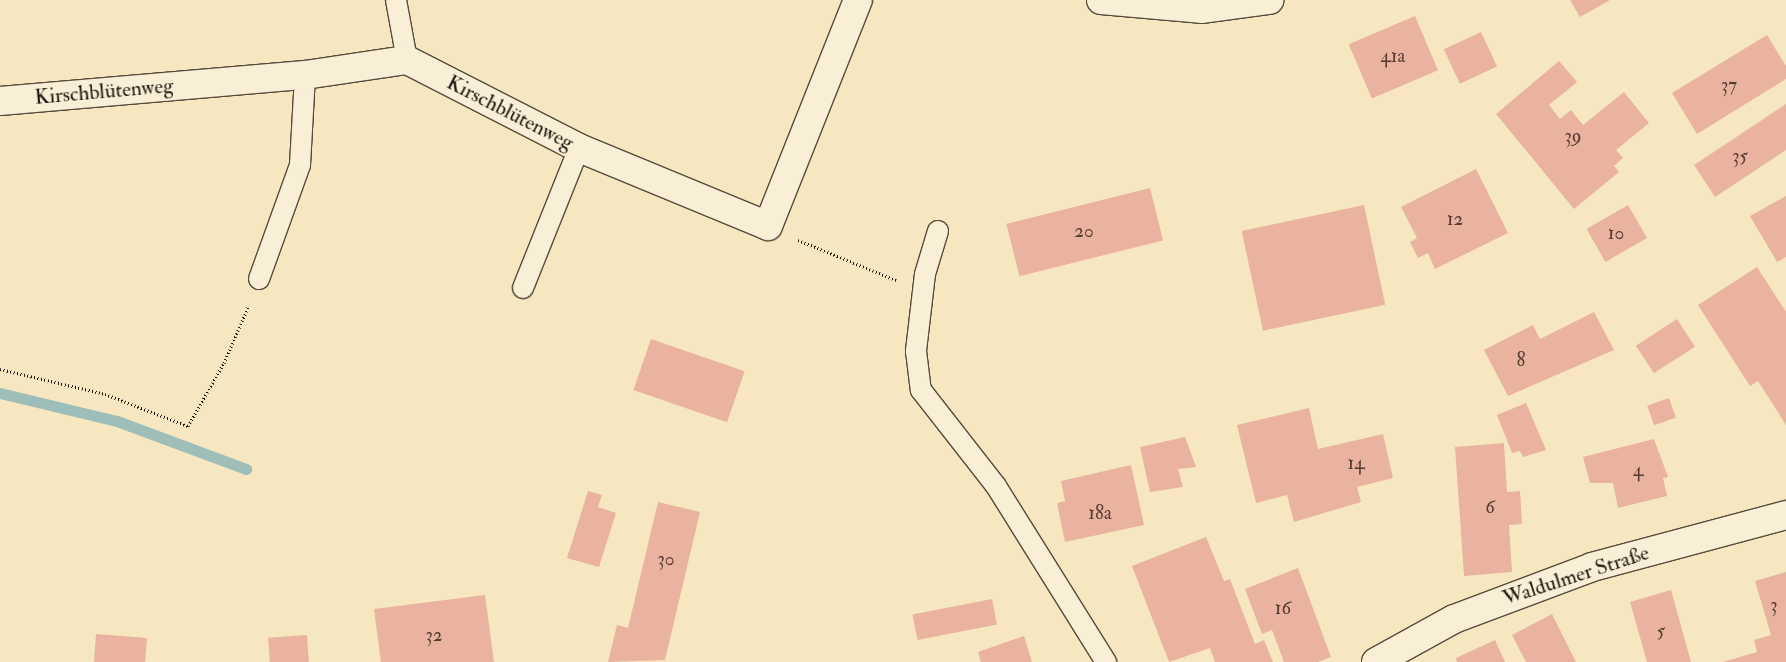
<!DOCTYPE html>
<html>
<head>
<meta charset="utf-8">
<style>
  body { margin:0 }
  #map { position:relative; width:1786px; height:662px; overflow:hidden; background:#f6e7c0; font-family:"IM FELL Double Pica",serif }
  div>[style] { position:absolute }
  .stream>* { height:11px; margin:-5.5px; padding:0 5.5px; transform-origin:5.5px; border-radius:5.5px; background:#9ebeb9 }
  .building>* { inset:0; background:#e9b39f; transform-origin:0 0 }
  .path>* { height:3px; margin-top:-1.5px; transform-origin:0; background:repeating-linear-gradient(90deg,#22150f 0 1px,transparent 0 3.5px) }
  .roads { filter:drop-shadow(1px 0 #574a3b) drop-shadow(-1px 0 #574a3b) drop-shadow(0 1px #574a3b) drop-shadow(0 -1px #574a3b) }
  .lane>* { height:20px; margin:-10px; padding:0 10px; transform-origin:10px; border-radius:10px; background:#f9efd6 }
  .street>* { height:28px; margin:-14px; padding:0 14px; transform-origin:14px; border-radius:14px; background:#f9efd6 }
  .secondary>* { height:28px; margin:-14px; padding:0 14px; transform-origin:14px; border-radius:14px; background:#f9efd6 }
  span { translate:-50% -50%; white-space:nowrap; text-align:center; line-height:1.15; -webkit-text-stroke:4px #f9efd6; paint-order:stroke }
  .number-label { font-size:19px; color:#543c33 }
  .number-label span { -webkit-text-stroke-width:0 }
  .street-label { font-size:21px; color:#22150f }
</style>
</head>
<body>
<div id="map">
  <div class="stream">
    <i style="left:0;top:393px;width:120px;rotate:13.5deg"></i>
    <i style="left:117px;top:421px;width:138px;rotate:20.4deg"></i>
  </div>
  <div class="building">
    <i style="clip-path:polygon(1570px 0,1610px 0,1580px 17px)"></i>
    <i style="left:1415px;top:16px;width:59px;height:72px;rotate:67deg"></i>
    <i style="left:1481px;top:32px;width:38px;height:41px;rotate:65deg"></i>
    <i style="clip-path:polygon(1767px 35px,1786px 66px,1786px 79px,1697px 134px,1672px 93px)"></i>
    <i style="clip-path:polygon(1559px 61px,1577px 82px,1549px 105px,1560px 119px,1571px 110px,1583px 125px,1624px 92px,1649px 123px,1616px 150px,1623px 158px,1614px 166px,1619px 172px,1574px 209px,1496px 114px)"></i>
    <i style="clip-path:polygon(1786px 104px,1786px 150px,1715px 197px,1694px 165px)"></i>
    <i style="clip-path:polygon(1476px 169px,1508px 233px,1435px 269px,1428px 253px,1418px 258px,1410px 242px,1417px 238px,1401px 207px)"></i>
    <i style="left:1150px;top:188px;width:54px;height:148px;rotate:76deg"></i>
    <i style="clip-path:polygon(1786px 196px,1786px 257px,1777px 262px,1750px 216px)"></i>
    <i style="left:1364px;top:205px;width:102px;height:125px;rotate:78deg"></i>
    <i style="left:1628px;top:205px;width:38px;height:48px;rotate:60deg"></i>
    <i style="clip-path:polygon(1757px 267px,1786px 312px,1786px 425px,1758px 381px,1750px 386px,1698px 305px)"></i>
    <i style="clip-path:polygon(1594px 312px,1614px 350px,1508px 396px,1484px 350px,1533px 325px,1540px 339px)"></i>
    <i style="left:1677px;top:319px;width:33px;height:49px;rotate:57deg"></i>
    <i style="left:651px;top:339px;width:99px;height:54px;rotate:19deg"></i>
    <i style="left:1669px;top:398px;width:21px;height:23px;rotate:71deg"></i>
    <i style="clip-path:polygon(1526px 403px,1546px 450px,1523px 457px,1520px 451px,1512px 453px,1497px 415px)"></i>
    <i style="clip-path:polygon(1309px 408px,1318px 449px,1383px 434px,1393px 478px,1357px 487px,1361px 502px,1294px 522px,1287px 495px,1256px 503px,1237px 425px)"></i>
    <i style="clip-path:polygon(1185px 437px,1196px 467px,1178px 469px,1183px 487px,1150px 492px,1140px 447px)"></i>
    <i style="clip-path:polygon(1654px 439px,1668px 477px,1663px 478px,1667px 496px,1618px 508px,1613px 483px,1590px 483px,1583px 457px)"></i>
    <i style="clip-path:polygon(1504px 443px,1507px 492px,1520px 491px,1522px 524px,1509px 525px,1512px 572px,1464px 576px,1455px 447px)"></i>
    <i style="clip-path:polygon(1131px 465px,1144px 525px,1065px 542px,1057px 503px,1065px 501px,1061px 481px)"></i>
    <i style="clip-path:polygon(588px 491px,602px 495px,598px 507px,616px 513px,599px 567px,567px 558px)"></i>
    <i style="clip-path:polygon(658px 502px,700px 512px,665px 660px,608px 662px,617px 625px,628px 628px)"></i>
    <i style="clip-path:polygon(1206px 537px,1224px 581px,1230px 579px,1255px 644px,1264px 640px,1273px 662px,1215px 662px,1210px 648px,1169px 662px,1132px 566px)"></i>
    <i style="clip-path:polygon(1298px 568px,1331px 657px,1318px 662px,1284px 662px,1272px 630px,1262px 634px,1245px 589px)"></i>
    <i style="clip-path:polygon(1786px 572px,1786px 662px,1723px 662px,1757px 652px,1754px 640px,1771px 635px,1755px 581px)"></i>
    <i style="clip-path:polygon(1671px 590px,1691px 662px,1647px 662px,1630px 602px)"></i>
    <i style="clip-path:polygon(485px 595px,494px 662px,381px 662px,374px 609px)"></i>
    <i style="left:992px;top:599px;width:26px;height:81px;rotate:79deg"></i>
    <i style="clip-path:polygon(1552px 614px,1576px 662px,1526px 662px,1512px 635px)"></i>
    <i style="clip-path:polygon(96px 634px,147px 638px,145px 662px,94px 662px)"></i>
    <i style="left:307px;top:635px;width:27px;height:39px;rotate:86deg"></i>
    <i style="clip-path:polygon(1024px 636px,1032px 662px,981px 662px,978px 652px)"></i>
    <i style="clip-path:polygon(1495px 640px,1505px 662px,1457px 662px,1456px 658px)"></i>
  </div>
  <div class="path">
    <i style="left:798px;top:240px;width:106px;rotate:22.2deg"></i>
    <i style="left:0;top:369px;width:108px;rotate:13.4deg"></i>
    <i style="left:105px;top:394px;width:89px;rotate:21.1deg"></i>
    <i style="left:188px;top:426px;width:73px;rotate:-60.3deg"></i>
    <i style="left:224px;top:363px;width:63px;rotate:-66.7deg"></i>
  </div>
  <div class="roads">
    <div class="lane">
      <i style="left:396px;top:0;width:61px;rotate:79.6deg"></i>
      <i style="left:938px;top:231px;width:45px;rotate:106.8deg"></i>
      <i style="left:925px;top:274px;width:78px;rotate:96.7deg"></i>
      <i style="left:916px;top:351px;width:39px;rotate:83deg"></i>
      <i style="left:921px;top:390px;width:122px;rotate:52deg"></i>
      <i style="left:996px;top:486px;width:208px;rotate:58deg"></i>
      <i style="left:259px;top:279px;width:121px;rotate:-70.2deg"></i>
      <i style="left:300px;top:165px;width:90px;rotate:-86.8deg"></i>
      <i style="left:523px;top:288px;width:151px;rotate:-68.2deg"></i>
    </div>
    <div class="street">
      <i style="left:1101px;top:0;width:100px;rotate:5.1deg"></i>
      <i style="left:1201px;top:9px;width:69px;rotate:-7.5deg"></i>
      <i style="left:0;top:101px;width:306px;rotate:-4.9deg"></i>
      <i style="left:305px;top:75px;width:103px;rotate:-8.4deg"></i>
      <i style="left:407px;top:60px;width:193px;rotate:27.1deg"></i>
      <i style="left:579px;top:148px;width:204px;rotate:22.4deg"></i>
      <i style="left:768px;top:226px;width:243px;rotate:-68.3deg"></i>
    </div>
    <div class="secondary">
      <i style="left:1376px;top:662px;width:89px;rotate:-28.9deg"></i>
      <i style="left:1454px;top:619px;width:147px;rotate:-20.6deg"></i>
      <i style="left:1592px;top:567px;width:201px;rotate:-15deg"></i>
    </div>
  </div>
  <div class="number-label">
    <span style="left:1393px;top:57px">41a</span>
    <span style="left:1729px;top:86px">37</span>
    <span style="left:1573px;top:137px">39</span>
    <span style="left:1740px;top:157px">35</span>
    <span style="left:1455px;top:220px">12</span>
    <span style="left:1084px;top:232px">20</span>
    <span style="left:1616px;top:234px">10</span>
    <span style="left:1521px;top:361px">8</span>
    <span style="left:1356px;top:464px">14</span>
    <span style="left:1638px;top:471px">4</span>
    <span style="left:1490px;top:508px">6</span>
    <span style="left:1100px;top:514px">18a</span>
    <span style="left:666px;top:560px">30</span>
    <span style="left:1774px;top:606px">3</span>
    <span style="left:1283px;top:609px">16</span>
    <span style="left:1661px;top:632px">5</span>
    <span style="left:434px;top:636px">32</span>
  </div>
  <div class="street-label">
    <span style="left:104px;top:92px;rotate:-5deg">Kirschblütenweg</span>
    <span style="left:510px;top:113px;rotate:27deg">Kirschblütenweg</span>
    <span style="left:1576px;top:576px;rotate:-18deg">Waldulmer Straße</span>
  </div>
</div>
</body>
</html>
